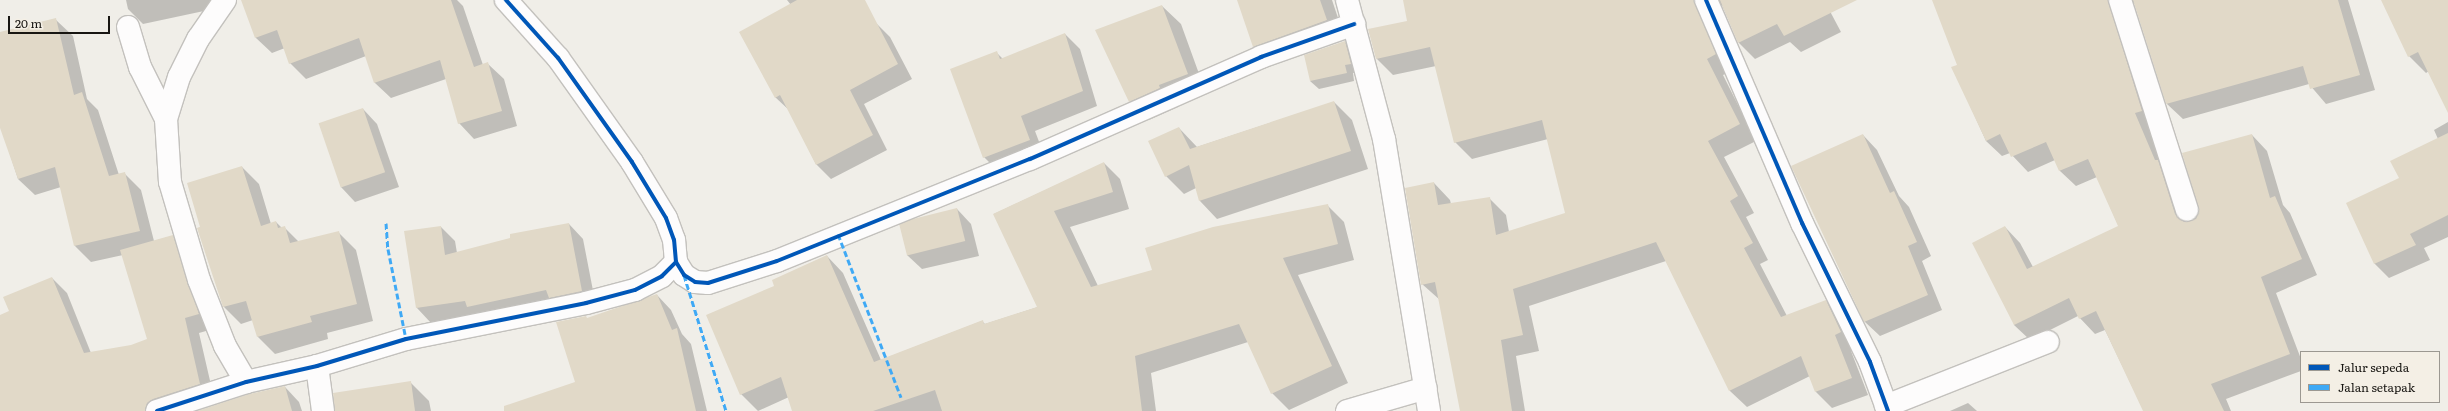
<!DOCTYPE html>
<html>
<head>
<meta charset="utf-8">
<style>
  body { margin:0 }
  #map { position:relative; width:2448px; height:411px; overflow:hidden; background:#f0eee8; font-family:Literata,serif }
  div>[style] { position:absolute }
  .shadow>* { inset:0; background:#0003 }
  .building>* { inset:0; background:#e1d9c8; transform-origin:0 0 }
  .roads { filter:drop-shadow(1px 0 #c3c1bd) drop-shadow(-1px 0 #c3c1bd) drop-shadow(0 1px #c3c1bd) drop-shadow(0 -1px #c3c1bd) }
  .street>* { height:22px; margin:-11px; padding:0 11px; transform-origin:11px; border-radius:11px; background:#fdfcfc }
  .quiet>* { height:3px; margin-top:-1.5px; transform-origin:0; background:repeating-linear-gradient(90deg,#3fa9f5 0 6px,transparent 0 9px) }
  .cycleway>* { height:4px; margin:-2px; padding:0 2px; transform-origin:2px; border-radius:2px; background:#0057b8 }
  span { translate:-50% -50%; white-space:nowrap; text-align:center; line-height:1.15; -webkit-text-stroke:4px #f4efe5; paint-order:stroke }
  .legend { position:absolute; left:2300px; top:351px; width:140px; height:52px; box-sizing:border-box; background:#f4efe5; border:1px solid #9c9891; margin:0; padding:5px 7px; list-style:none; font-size:12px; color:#181612 }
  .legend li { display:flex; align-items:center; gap:8px; height:20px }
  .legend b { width:20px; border:1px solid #9c9891 }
  .scale { position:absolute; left:8px; top:16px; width:102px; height:18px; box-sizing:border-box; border:2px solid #181612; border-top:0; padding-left:5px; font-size:12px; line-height:14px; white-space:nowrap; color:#181612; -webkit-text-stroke:3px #f4efe5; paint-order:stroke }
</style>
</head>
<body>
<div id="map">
  <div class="shadow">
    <i style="clip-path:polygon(126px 0,216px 0,218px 8px,143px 24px,128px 9px)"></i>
    <i style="clip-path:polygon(245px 0,457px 0,463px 6px,483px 65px,488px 64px,504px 79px,517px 126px,474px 139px,459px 123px,446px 79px,391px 98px,375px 83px,366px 56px,306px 79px,290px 63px,285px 48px,272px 53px,256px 38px)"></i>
    <i style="clip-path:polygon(787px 0,843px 0,875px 22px,890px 37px,912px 79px,864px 104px,887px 150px,831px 179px,816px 164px,790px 111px,775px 97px,791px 5px)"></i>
    <i style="clip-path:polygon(1238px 0,1332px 0,1345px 39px,1273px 65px,1254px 46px)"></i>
    <i style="clip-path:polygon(1404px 0,1824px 0,1841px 32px,1801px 52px,1790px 42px,1755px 59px,1739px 43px,1722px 5px,1712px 9px,1732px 71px,1723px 75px,1756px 141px,1724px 157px,1754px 213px,1746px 217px,1768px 260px,1760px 264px,1787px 316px,1826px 301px,1842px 318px,1857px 349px,1851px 351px,1868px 395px,1832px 408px,1816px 392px,1810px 376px,1747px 407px,1730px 391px,1666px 261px,1529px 306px,1539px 351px,1516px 356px,1525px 411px,1461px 411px,1440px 300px,1422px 284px,1434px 183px,1450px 200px,1451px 204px,1489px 198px,1506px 215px,1509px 232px,1566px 214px,1548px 139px,1472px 159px,1455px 142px,1436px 66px,1393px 75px,1376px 58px,1409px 21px)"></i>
    <i style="clip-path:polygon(1933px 0,2348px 0,2375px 90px,2326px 104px,2309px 84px,2183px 119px,2167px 104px,2135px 4px,2132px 3px,2157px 126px,2149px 128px,2168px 171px,2173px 176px,2189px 222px,2200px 213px,2252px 135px,2267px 151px,2283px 205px,2290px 213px,2317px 275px,2276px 293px,2301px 359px,2301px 371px,2226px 399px,2231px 411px,2144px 411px,2105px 330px,2095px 334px,2078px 316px,2030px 340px,2014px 325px,2005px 227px,2020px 243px,2033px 267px,2119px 227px,2097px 177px,2076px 186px,2060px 171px,2055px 160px,2028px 172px,2010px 153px,2002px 156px,1986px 141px,1953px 68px,1958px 65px)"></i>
    <i style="clip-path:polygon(2382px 0,2448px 0,2448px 111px,2429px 71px,2426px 73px,2409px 56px)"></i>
    <i style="clip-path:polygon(1162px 6px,1181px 24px,1206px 93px,1177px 104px,1178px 107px,1149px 120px,1130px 101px)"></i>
    <i style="clip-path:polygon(56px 20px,73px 36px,87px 99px,98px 110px,119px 175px,124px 173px,141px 190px,154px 241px,172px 236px,187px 250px,213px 329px,199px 333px,214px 398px,176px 411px,0 411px,0 316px,10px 312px,52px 278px,67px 293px,91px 353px,131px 346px,148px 340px,123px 255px,91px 262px,75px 246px,61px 187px,35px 195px,18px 179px,0 124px,0 33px)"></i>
    <i style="clip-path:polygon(1065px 34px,1080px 49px,1097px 106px,1035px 131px,1044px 155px,999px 172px,984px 157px,996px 52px,1003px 59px)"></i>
    <i style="clip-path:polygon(1345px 42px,1353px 50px,1359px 72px,1353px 73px,1354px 81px,1319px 89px,1310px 81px)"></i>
    <i style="clip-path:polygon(1334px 102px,1352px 120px,1368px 169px,1217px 219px,1200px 201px,1196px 188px,1184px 194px,1166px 176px,1179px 128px,1197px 147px)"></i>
    <i style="clip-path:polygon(363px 109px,377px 124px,399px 187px,355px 202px,341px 187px)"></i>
    <i style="clip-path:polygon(2448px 122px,2448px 237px,2424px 248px,2430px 260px,2389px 278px,2374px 263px,2400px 179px,2438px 139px,2434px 130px)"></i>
    <i style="clip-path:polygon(1863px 135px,1877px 150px,1899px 196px,1909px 207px,1931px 256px,1922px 261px,1942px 310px,1880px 336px,1865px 322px,1793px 167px)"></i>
    <i style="clip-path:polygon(1104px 163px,1120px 179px,1129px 209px,1070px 227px,1098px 286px,1153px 271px,1328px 206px,1344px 222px,1354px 260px,1298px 275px,1348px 383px,1289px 410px,1272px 393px,1248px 342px,1151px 373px,1156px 411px,794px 411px,789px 397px,758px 411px,741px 394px,775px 286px,827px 256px,843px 273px,881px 360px,982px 321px,985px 324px,1038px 307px,994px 214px)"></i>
    <i style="clip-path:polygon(242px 167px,259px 184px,271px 224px,276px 222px,282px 228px,284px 227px,299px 242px,339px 233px,356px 250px,373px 321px,327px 333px,328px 339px,275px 354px,258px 337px,253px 320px,241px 324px,224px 307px,198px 228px,202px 227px)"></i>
    <i style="clip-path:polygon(957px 209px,971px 224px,979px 256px,922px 269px,907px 255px)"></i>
    <i style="clip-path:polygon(569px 224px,583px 239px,596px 306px,477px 316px,431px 323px,417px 308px,405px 232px,441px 227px,455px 241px,457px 253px)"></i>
    <i style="clip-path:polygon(657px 295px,671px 310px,682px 334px,691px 344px,707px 411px,537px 411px,576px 383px,588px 319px)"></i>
    <i style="clip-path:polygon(410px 382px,429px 401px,431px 411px,354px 411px)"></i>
    <i style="clip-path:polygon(285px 387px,299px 402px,302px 411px,201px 411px)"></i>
    <i style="clip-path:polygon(1968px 403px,1977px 411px,1950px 411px)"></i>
  </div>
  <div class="building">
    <i style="clip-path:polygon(241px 0,451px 0,474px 67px,488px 62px,502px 111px,458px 124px,440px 60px,374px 83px,359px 38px,289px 64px,277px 30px,255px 38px)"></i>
    <i style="clip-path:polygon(797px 0,865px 0,898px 64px,850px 90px,873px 135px,816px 165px,780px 95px,775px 98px,739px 32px)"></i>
    <i style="clip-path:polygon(1237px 0,1320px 0,1327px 20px,1253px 47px)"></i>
    <i style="clip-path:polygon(1403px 0,1694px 0,1716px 54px,1707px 59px,1740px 124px,1708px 141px,1738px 196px,1730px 201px,1753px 243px,1744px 248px,1781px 317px,1826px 300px,1841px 332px,1835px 335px,1852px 378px,1815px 392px,1801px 356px,1729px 391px,1656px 242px,1513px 289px,1523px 335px,1501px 340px,1512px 411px,1460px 411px,1435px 282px,1421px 285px,1405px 188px,1434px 182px,1438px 205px,1490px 197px,1496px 235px,1565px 213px,1542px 120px,1454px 143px,1430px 47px,1376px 59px,1368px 29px,1407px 21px)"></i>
    <i style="clip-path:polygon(1720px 0,1857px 0,1784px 36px,1777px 24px,1738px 43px)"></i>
    <i style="clip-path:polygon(1932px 0,2108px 0,2142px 111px,2135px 113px,2155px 160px,2158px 160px,2175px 214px,2184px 222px,2196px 219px,2199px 212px,2182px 153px,2252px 134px,2270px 198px,2275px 196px,2302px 259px,2261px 277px,2290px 354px,2211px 384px,2224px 411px,2143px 411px,2096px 311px,2079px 319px,2069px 298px,2014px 325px,1972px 243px,2005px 226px,2027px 269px,2118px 226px,2088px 159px,2059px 171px,2046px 142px,2011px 157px,2000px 134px,1986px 141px,1951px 67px,1957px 65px)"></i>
    <i style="clip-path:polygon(2133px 0,2338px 0,2360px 75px,2310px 89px,2303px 66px,2166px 104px)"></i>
    <i style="clip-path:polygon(2381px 0,2448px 0,2448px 113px,2418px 52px,2408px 57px)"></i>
    <i style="clip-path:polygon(1162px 5px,1188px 74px,1159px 85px,1160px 88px,1129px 102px,1095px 30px)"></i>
    <i style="clip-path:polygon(56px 18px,74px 95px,82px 92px,109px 176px,125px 172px,140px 231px,74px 246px,55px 167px,18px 179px,0 128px,0 32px)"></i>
    <i style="clip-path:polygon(1065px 33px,1083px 91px,1021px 116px,1030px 140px,983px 158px,950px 69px,997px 51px,1000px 59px)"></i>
    <i style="clip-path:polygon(1345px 41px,1351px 64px,1345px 65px,1347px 73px,1310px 81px,1304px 55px)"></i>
    <i style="clip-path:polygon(1334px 101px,1351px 151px,1199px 201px,1189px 165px,1165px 177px,1148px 141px,1179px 127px,1190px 149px)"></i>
    <i style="left:363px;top:108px;width:68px;height:47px;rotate:71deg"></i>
    <i style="clip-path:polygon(2448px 133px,2448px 215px,2410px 234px,2416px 245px,2374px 264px,2346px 203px,2399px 178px,2390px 161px)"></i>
    <i style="clip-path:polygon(1863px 134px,1890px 193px,1894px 191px,1917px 242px,1908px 246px,1928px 295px,1864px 322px,1791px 166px)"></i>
    <i style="clip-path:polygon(1104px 162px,1113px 192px,1054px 211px,1091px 287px,1152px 270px,1145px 248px,1213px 227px,1328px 204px,1338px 244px,1283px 258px,1332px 366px,1271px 394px,1239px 324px,1135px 356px,1142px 411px,942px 411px,935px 390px,873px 411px,792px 411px,781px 377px,740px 395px,706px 315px,774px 286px,772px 280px,827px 255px,874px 362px,983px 320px,984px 324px,1037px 307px,993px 214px)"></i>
    <i style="clip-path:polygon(242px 166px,261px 226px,276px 221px,278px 228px,285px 226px,290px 243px,339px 231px,357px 304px,310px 316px,312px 322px,257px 337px,246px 301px,223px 307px,197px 228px,200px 227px,187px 183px)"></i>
    <i style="left:957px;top:208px;width:34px;height:60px;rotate:76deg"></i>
    <i style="clip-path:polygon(569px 223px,582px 291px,549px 298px,546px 290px,467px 307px,465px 301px,416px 308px,404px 231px,441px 226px,445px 255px,510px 238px,510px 234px)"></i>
    <i style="clip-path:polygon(173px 235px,199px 314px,185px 318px,200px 384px,153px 399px,147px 403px,145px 411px,0 411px,0 315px,9px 311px,3px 297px,52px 277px,84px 353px,131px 345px,147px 339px,120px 250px)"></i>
    <i style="clip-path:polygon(657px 294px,672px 330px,677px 328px,696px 411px,504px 411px,504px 406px,575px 382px,556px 322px,586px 316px,587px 318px)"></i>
    <i style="clip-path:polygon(411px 381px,415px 411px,335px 411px,333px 393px)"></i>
    <i style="clip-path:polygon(285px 386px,292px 411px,197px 411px,249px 394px)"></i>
  </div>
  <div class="roads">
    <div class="street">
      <i style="left:225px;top:0;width:47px;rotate:124.7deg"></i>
      <i style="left:198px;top:39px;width:42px;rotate:116.6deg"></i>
      <i style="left:179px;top:77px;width:44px;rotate:107.2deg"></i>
      <i style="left:166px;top:119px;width:63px;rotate:86.4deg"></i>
      <i style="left:170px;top:182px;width:102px;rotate:73.5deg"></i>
      <i style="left:199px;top:280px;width:71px;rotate:68.5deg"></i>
      <i style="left:225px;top:346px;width:42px;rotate:59.7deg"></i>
      <i style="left:1347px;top:0;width:144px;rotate:75.1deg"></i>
      <i style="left:1384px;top:139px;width:276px;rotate:80.6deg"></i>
      <i style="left:1706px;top:0;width:243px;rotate:66.7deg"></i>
      <i style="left:1802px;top:223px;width:155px;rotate:63.9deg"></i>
      <i style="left:1870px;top:362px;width:52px;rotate:69.8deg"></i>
      <i style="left:2120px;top:0;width:220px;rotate:72.3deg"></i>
      <i style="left:128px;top:27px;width:42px;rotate:73.3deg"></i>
      <i style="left:140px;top:67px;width:58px;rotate:63.4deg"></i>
      <i style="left:676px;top:262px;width:15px;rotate:58deg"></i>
      <i style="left:684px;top:275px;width:13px;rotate:32deg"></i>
      <i style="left:695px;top:282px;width:13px;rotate:4deg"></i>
      <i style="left:708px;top:283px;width:72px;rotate:-17.7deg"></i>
      <i style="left:777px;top:261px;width:273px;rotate:-22deg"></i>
      <i style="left:1030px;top:159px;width:253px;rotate:-23.8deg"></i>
      <i style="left:1261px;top:57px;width:99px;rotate:-19.5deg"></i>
      <i style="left:317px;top:366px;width:45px;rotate:82.4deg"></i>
      <i style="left:1886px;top:406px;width:174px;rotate:-21.6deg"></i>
      <i style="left:157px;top:411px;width:94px;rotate:-18deg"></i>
      <i style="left:246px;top:382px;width:73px;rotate:-12.7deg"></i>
      <i style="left:317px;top:366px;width:93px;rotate:-16.9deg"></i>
      <i style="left:406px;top:339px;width:184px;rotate:-11.3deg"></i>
      <i style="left:586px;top:303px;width:51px;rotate:-14.9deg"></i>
      <i style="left:635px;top:290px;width:30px;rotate:-27deg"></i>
      <i style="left:662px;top:276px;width:20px;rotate:-45deg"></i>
      <i style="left:676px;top:262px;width:22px;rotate:-95deg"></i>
      <i style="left:674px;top:240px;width:23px;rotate:-110deg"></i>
      <i style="left:666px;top:218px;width:66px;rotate:-121.3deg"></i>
      <i style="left:632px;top:162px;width:128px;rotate:-125.4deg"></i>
      <i style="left:558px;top:58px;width:78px;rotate:-131.9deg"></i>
      <i style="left:1347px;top:411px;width:82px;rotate:-16.2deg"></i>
    </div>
  </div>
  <div class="quiet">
    <i style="left:386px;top:223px;width:26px;rotate:86deg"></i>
    <i style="left:388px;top:249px;width:92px;rotate:78.7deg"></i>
    <i style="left:838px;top:234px;width:175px;rotate:68.9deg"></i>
    <i style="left:684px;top:275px;width:142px;rotate:72.8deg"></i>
  </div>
  <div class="cycleway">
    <i style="left:1706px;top:0;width:243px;rotate:66.7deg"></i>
    <i style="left:1802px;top:223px;width:155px;rotate:63.9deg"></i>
    <i style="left:1870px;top:362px;width:52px;rotate:69.8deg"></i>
    <i style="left:676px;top:262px;width:15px;rotate:58deg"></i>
    <i style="left:684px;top:275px;width:13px;rotate:32deg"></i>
    <i style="left:695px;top:282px;width:13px;rotate:4deg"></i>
    <i style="left:708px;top:283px;width:72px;rotate:-17.7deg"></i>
    <i style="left:777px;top:261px;width:273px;rotate:-22deg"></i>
    <i style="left:1030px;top:159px;width:253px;rotate:-23.8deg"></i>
    <i style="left:1261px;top:57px;width:99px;rotate:-19.5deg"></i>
    <i style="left:157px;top:411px;width:94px;rotate:-18deg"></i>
    <i style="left:246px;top:382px;width:73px;rotate:-12.7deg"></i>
    <i style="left:317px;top:366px;width:93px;rotate:-16.9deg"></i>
    <i style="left:406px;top:339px;width:184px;rotate:-11.3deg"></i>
    <i style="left:586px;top:303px;width:51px;rotate:-14.9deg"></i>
    <i style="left:635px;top:290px;width:30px;rotate:-27deg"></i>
    <i style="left:662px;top:276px;width:20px;rotate:-45deg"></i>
    <i style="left:676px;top:262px;width:22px;rotate:-95deg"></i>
    <i style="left:674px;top:240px;width:23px;rotate:-110deg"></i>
    <i style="left:666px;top:218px;width:66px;rotate:-121.3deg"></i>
    <i style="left:632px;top:162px;width:128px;rotate:-125.4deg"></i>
    <i style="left:558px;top:58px;width:78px;rotate:-131.9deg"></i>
  </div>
  <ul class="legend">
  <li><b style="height:5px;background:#0057b8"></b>Jalur sepeda</li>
  <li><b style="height:5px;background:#3fa9f5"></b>Jalan setapak</li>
  </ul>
  <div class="scale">20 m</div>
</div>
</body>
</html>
